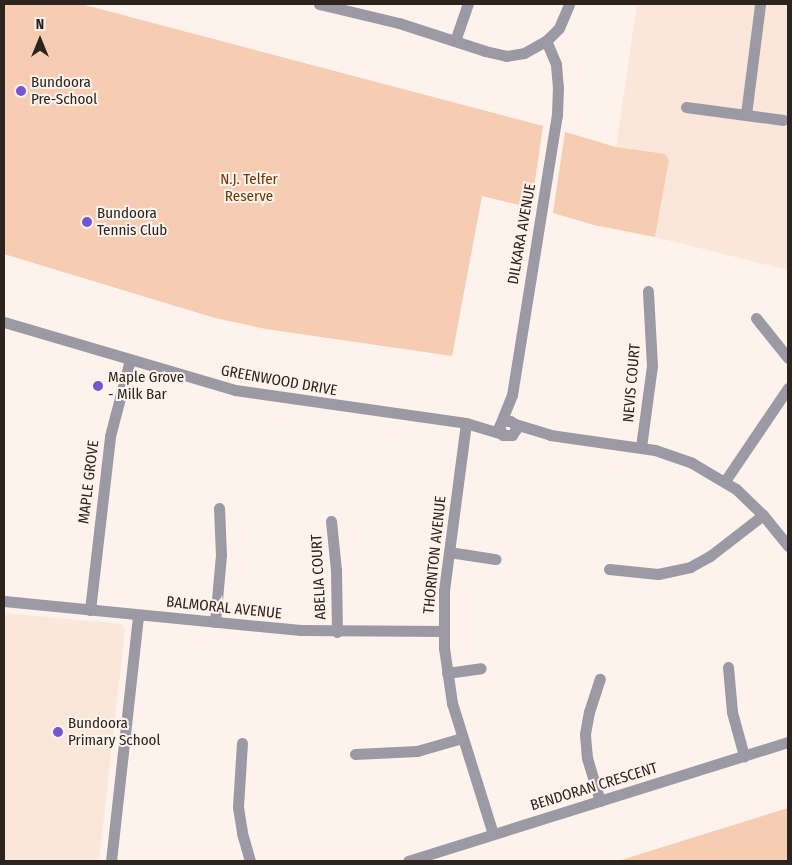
<!DOCTYPE html>
<html>
<head>
<meta charset="utf-8">
<style>
  body { margin:0 }
  #map { position:relative; width:792px; height:865px; overflow:hidden; background:#fdf2ec; font-family:"Fira Sans Condensed",sans-serif }
  div>[style] { position:absolute }
  .built>* { inset:0; background:#fbe6da }
  .green>* { inset:0; background:#f6ccb3 }
  .minor>* { height:11px; margin:-5.5px; padding:0 5.5px; transform-origin:5.5px; border-radius:5.5px; background:#9a99a4 }
  .dots>* { width:14px; height:14px; translate:-50% -50%; box-sizing:border-box; border:2px solid #fdf2ec; border-radius:50% }
  span { translate:-50% -50%; white-space:nowrap; text-align:center; line-height:1.15; -webkit-text-stroke:4px #fdf2ec; paint-order:stroke }
  .poi-label { font-size:15px; color:#2d241e }
  .left { translate:0 -50%; text-align:left }
  .park-label { font-size:15px; color:#763500 }
  .street-label { font-size:15px; color:#2d241e }
  .frame { position:absolute; inset:0; border:5px solid #2d241e; pointer-events:none }
  .north { position:absolute; left:15px; top:15px; width:50px; height:50px; -webkit-text-stroke:4px #fdf2ec; paint-order:stroke; rotate:0deg; font-size:14px; font-weight:700; line-height:20px; text-align:center; color:#2d241e }
  .north::after { content:''; display:block; margin:auto; width:18px; height:22px; background:#2d241e; clip-path:polygon(50% 0,100% 100%,50% 72%,0 100%) }
</style>
</head>
<body>
<div id="map">
  <div class="built">
    <i style="clip-path:polygon(637px 4px,788px 4px,788px 270px,655px 237px,669px 160px,616px 147px)"></i>
    <i style="clip-path:polygon(4px 613px,121px 624px,125px 629px,99px 861px,4px 861px)"></i>
  </div>
  <div class="green">
    <i style="clip-path:polygon(4px 4px,81px 4px,543px 126px,531px 208px,482px 196px,452px 356px,266px 329px,215px 318px,4px 254px)"></i>
    <i style="clip-path:polygon(565px 132px,616px 147px,665px 154px,669px 160px,655px 237px,594px 225px,553px 213px)"></i>
    <i style="clip-path:polygon(788px 808px,788px 861px,618px 861px)"></i>
  </div>
  <div class="minor">
    <i style="left:319px;top:4px;width:82px;rotate:13.4deg"></i>
    <i style="left:399px;top:23px;width:90px;rotate:18deg"></i>
    <i style="left:485px;top:51px;width:22px;rotate:13deg"></i>
    <i style="left:506px;top:56px;width:18px;rotate:-9deg"></i>
    <i style="left:524px;top:53px;width:25px;rotate:-29deg"></i>
    <i style="left:546px;top:41px;width:18px;rotate:-45deg"></i>
    <i style="left:559px;top:28px;width:26px;rotate:-67deg"></i>
    <i style="left:455px;top:41px;width:39px;rotate:-71deg"></i>
    <i style="left:686px;top:107px;width:98px;rotate:7.6deg"></i>
    <i style="left:746px;top:114px;width:111px;rotate:-82.7deg"></i>
    <i style="left:756px;top:318px;width:51px;rotate:51.3deg"></i>
    <i style="left:4px;top:322px;width:241px;rotate:16.4deg"></i>
    <i style="left:235px;top:390px;width:233px;rotate:8.1deg"></i>
    <i style="left:466px;top:423px;width:37px;rotate:17deg"></i>
    <i style="left:503px;top:421px;width:7px"></i>
    <i style="left:510px;top:421px;width:6px;rotate:31deg"></i>
    <i style="left:515px;top:424px;width:5px;rotate:79deg"></i>
    <i style="left:516px;top:429px;width:7px;rotate:124deg"></i>
    <i style="left:512px;top:435px;width:9px;rotate:180deg"></i>
    <i style="left:503px;top:435px;width:9px;rotate:-117deg"></i>
    <i style="left:499px;top:427px;width:35px;rotate:-68deg"></i>
    <i style="left:512px;top:395px;width:284px;rotate:-80.9deg"></i>
    <i style="left:557px;top:115px;width:27px;rotate:-88deg"></i>
    <i style="left:558px;top:88px;width:24px;rotate:-95deg"></i>
    <i style="left:556px;top:64px;width:25px;rotate:-113deg"></i>
    <i style="left:466px;top:423px;width:169px;rotate:97.5deg"></i>
    <i style="left:444px;top:591px;width:57px;rotate:90deg"></i>
    <i style="left:444px;top:648px;width:56px;rotate:81.7deg"></i>
    <i style="left:452px;top:703px;width:137px;rotate:72.6deg"></i>
    <i style="left:515px;top:424px;width:37px;rotate:17deg"></i>
    <i style="left:550px;top:435px;width:106px;rotate:8.1deg"></i>
    <i style="left:655px;top:450px;width:39px;rotate:19deg"></i>
    <i style="left:692px;top:463px;width:51px;rotate:30.6deg"></i>
    <i style="left:736px;top:489px;width:37px;rotate:44deg"></i>
    <i style="left:763px;top:515px;width:40px;rotate:51deg"></i>
    <i style="left:641px;top:447px;width:82px;rotate:-82.3deg"></i>
    <i style="left:652px;top:366px;width:75px;rotate:-93.1deg"></i>
    <i style="left:725px;top:481px;width:112px;rotate:-55.9deg"></i>
    <i style="left:331px;top:521px;width:49px;rotate:84.2deg"></i>
    <i style="left:336px;top:570px;width:62px;rotate:89.1deg"></i>
    <i style="left:449px;top:552px;width:47px;rotate:8.7deg"></i>
    <i style="left:609px;top:569px;width:49px;rotate:5.8deg"></i>
    <i style="left:658px;top:574px;width:33px;rotate:-12deg"></i>
    <i style="left:690px;top:567px;width:23px;rotate:-29deg"></i>
    <i style="left:710px;top:556px;width:67px;rotate:-37.7deg"></i>
    <i style="left:4px;top:601px;width:298px;rotate:5.6deg"></i>
    <i style="left:301px;top:630px;width:142px;rotate:0.4deg"></i>
    <i style="left:90px;top:610px;width:175px;rotate:-83.4deg"></i>
    <i style="left:110px;top:436px;width:79px;rotate:-75.3deg"></i>
    <i style="left:215px;top:622px;width:67px;rotate:-84.9deg"></i>
    <i style="left:221px;top:555px;width:47px;rotate:-92.4deg"></i>
    <i style="left:728px;top:667px;width:45px;rotate:84.9deg"></i>
    <i style="left:732px;top:712px;width:46px;rotate:74.7deg"></i>
    <i style="left:447px;top:673px;width:34px;rotate:-8deg"></i>
    <i style="left:242px;top:743px;width:64px;rotate:93.6deg"></i>
    <i style="left:238px;top:807px;width:26px;rotate:81deg"></i>
    <i style="left:242px;top:833px;width:29px;rotate:74deg"></i>
    <i style="left:355px;top:754px;width:62px;rotate:-2.8deg"></i>
    <i style="left:417px;top:751px;width:47px;rotate:-16.1deg"></i>
    <i style="left:600px;top:801px;width:45px;rotate:-106.8deg"></i>
    <i style="left:587px;top:758px;width:24px;rotate:-95deg"></i>
    <i style="left:585px;top:734px;width:22px;rotate:-80deg"></i>
    <i style="left:589px;top:712px;width:35px;rotate:-72deg"></i>
    <i style="left:111px;top:861px;width:247px;rotate:-83.7deg"></i>
    <i style="left:408px;top:861px;width:398px;rotate:-17.4deg"></i>
  </div>
  <div class="dots">
    <i style="left:21px;top:91px;background:#7656d0"></i>
    <i style="left:87px;top:222px;background:#7656d0"></i>
    <i style="left:98px;top:386px;background:#7656d0"></i>
    <i style="left:58px;top:732px;background:#7656d0"></i>
  </div>
  <div class="poi-label">
    <span class="left" style="left:31px;top:91px">Bundoora<br>Pre-School</span>
    <span class="left" style="left:97px;top:222px">Bundoora<br>Tennis Club</span>
    <span class="left" style="left:108px;top:386px">Maple Grove<br>- Milk Bar</span>
    <span class="left" style="left:68px;top:732px">Bundoora<br>Primary School</span>
  </div>
  <div class="park-label">
    <span style="left:249px;top:188px">N.J. Telfer<br>Reserve</span>
  </div>
  <div class="street-label">
    <span style="left:522px;top:234px;rotate:-80deg">DILKARA AVENUE</span>
    <span style="left:279px;top:381px;rotate:10deg">GREENWOOD DRIVE</span>
    <span style="left:632px;top:383px;rotate:-85deg">NEVIS COURT</span>
    <span style="left:89px;top:482px;rotate:-83deg">MAPLE GROVE</span>
    <span style="left:435px;top:555px;rotate:-84deg">THORNTON AVENUE</span>
    <span style="left:319px;top:577px;rotate:-93deg">ABELIA COURT</span>
    <span style="left:224px;top:608px;rotate:6deg">BALMORAL AVENUE</span>
    <span style="left:594px;top:787px;rotate:-17deg">BENDORAN CRESCENT</span>
  </div>
  <div class="frame"></div>
  <div class="north">N</div>
</div>
</body>
</html>
